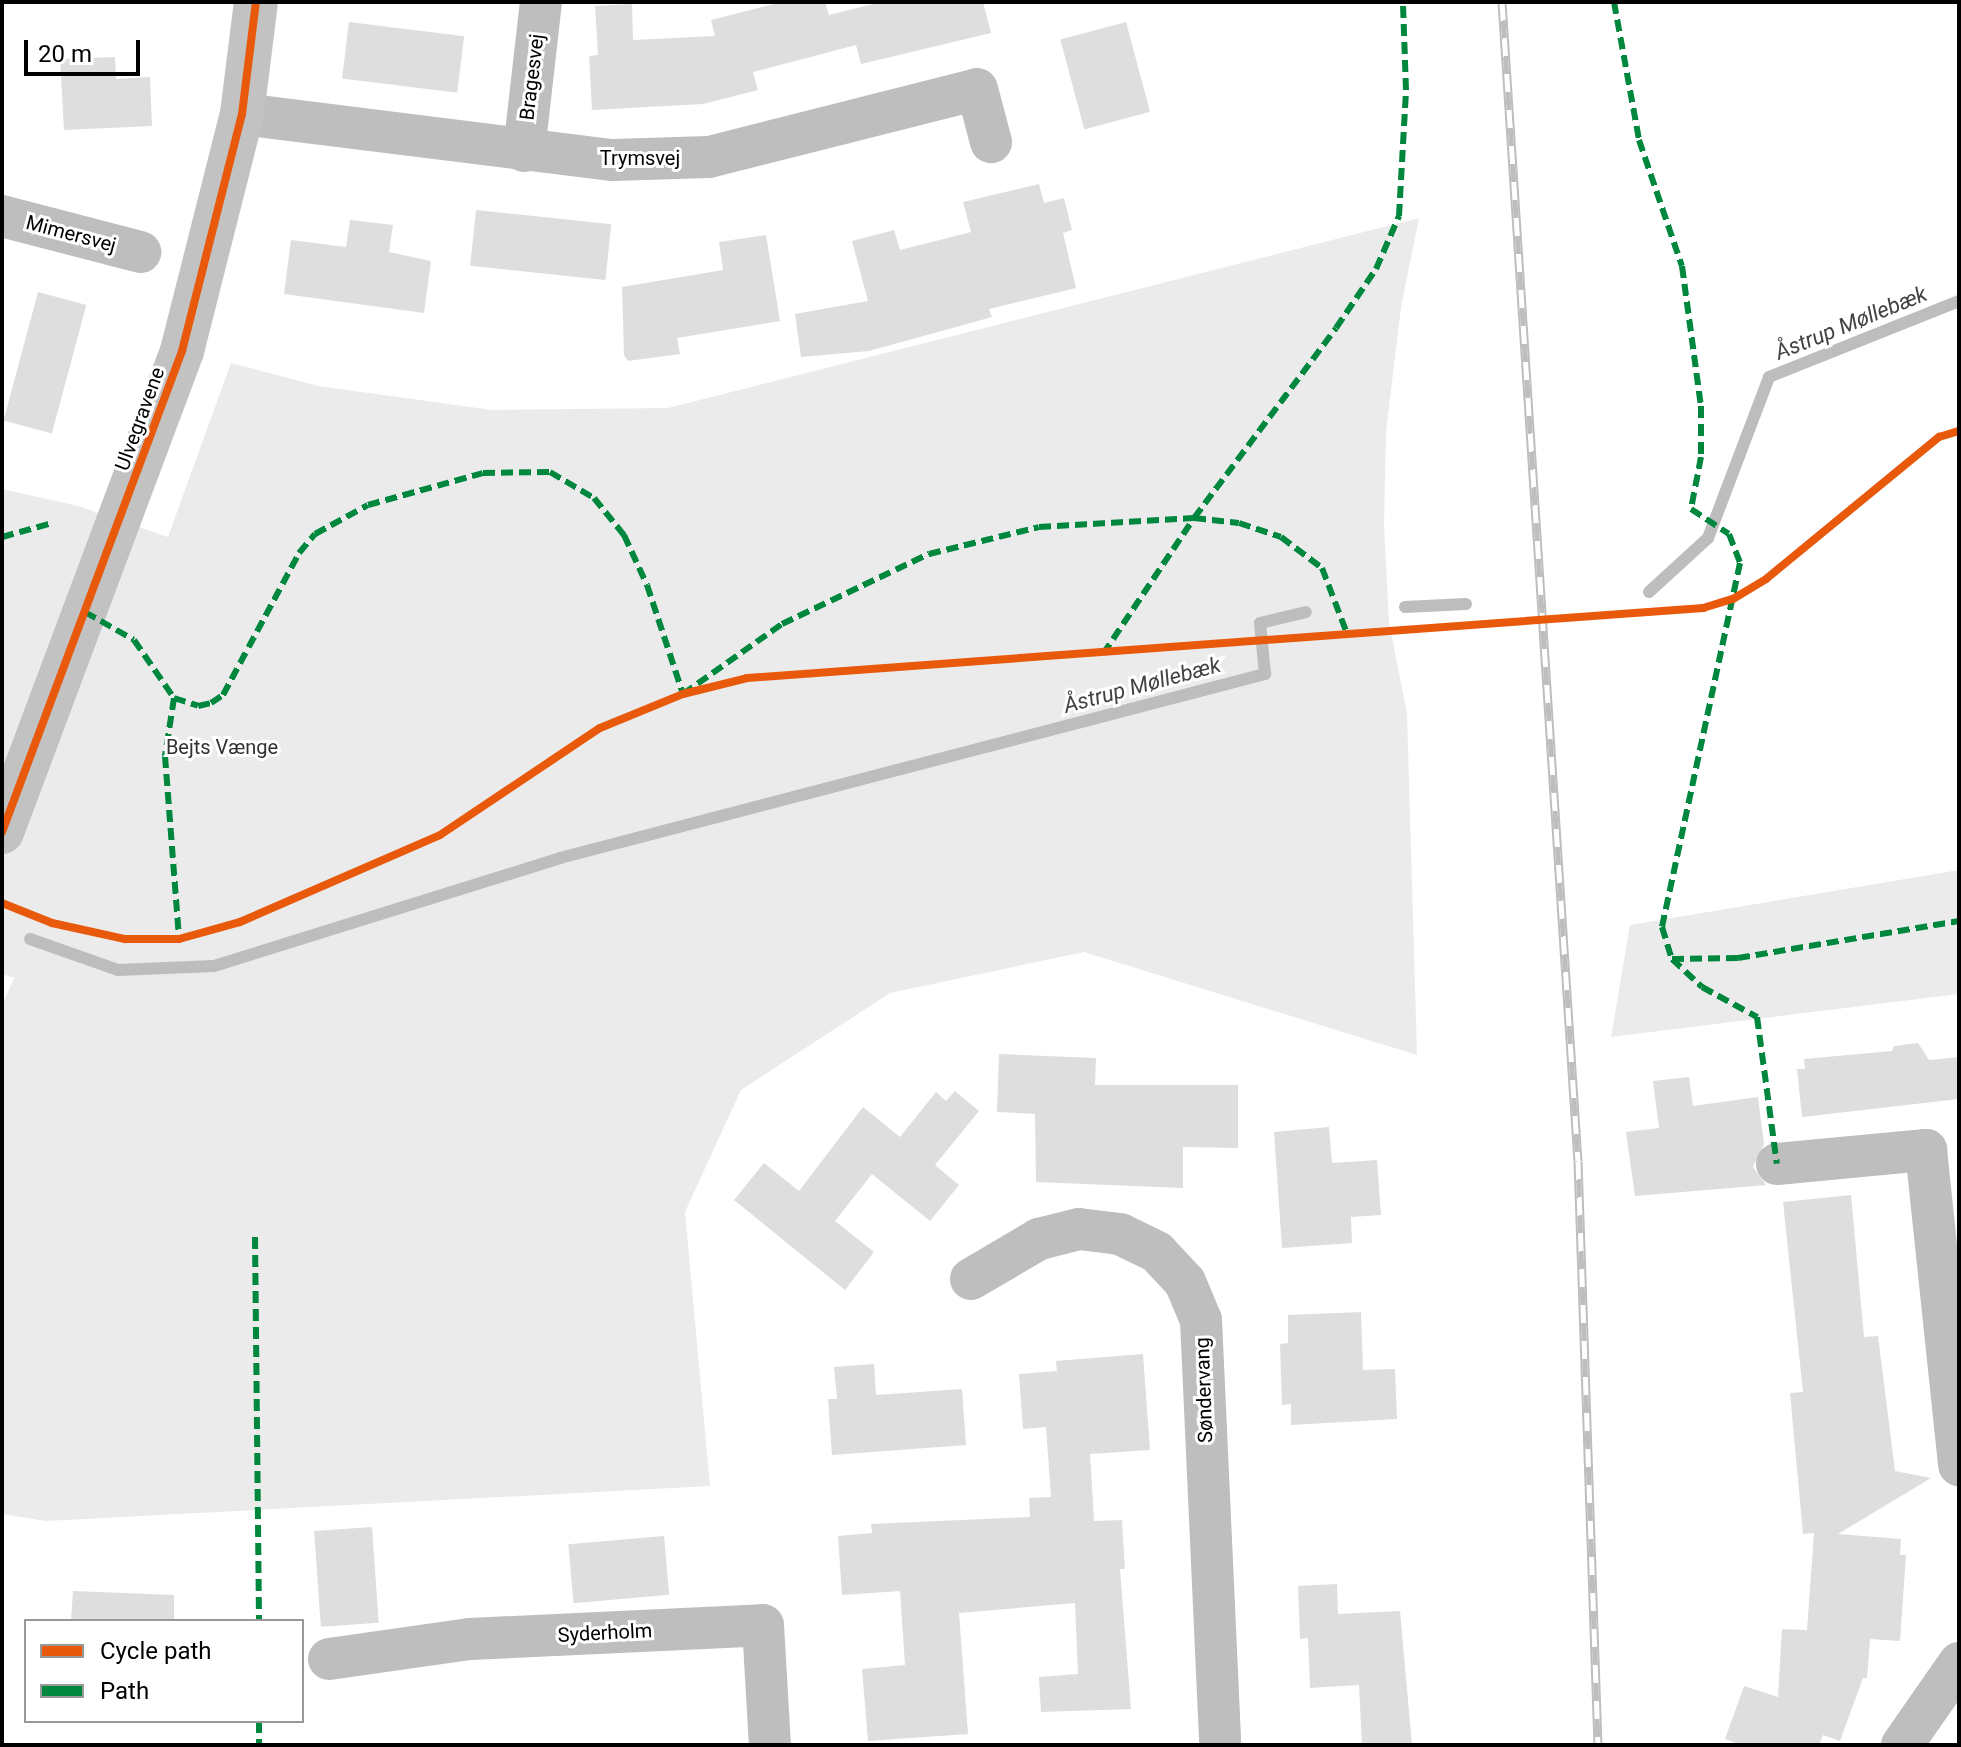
<!DOCTYPE html>
<html>
<head>
<meta charset="utf-8">
<style>
  body { margin:0 }
  #map { position:relative; width:1961px; height:1747px; overflow:hidden; background:#fff; font-family:Roboto,sans-serif }
  div>[style] { position:absolute }
  .green>* { inset:0; background:#ebebeb }
  .stream>* { height:12px; margin:-6px; padding:0 6px; transform-origin:6px; border-radius:6px; background:#bdbdbd }
  .building>* { inset:0; background:#dedede; transform-origin:0 0 }
  .street>* { height:42px; margin:-21px; padding:0 21px; transform-origin:21px; border-radius:21px; background:#bebebe }
  .secondary>* { height:44px; margin:-22px; padding:0 22px; transform-origin:22px; border-radius:22px; background:#c2c2c2 }
  .rail>* { height:9px; margin-top:-4.5px; transform-origin:0; background:repeating-linear-gradient(90deg,#fff 0 18px,#bebebe 0 36px); box-sizing:border-box; border-block:2px solid #bebebe }
  .quiet>* { height:6px; margin-top:-3px; transform-origin:0; background:repeating-linear-gradient(90deg,#00873e 0 12px,transparent 0 18px) }
  .cycleway>* { height:8px; margin:-4px; padding:0 4px; transform-origin:4px; border-radius:4px; background:#e8590c }
  span { translate:-50% -50%; white-space:nowrap; text-align:center; line-height:1.15; -webkit-text-stroke:6px #fff; paint-order:stroke }
  .street-label { font-size:20px; color:#000 }
  .park-label { font-size:20px; color:#313131 }
  .water-label { font-size:22px; color:#424242; font-style:italic }
  .frame { position:absolute; inset:0; border:4px solid #000; pointer-events:none }
  .legend { position:absolute; left:24px; top:1619px; width:280px; height:104px; box-sizing:border-box; background:#fff; border:2px solid #999; margin:0; padding:10px 14px; list-style:none; font-size:24px; color:#000 }
  .legend li { display:flex; align-items:center; gap:16px; height:40px }
  .legend b { width:40px; border:2px solid #999 }
  .scale { position:absolute; left:24px; top:40px; width:116px; height:36px; box-sizing:border-box; border:4px solid #000; border-top:0; padding-left:10px; font-size:24px; line-height:28px; white-space:nowrap; color:#000; -webkit-text-stroke:6px #fff; paint-order:stroke }
</style>
</head>
<body>
<div id="map">
  <div class="green">
    <i style="clip-path:polygon(1419px 218px,1401px 307px,1386px 432px,1384px 525px,1389px 622px,1407px 713px,1417px 1055px,1084px 952px,890px 993px,741px 1090px,685px 1212px,710px 1486px,46px 1521px,2px 1514px,2px 1006px,14px 978px,2px 974px,2px 489px,78px 506px,168px 537px,231px 363px,318px 386px,492px 410px,668px 408px)"></i>
    <i style="clip-path:polygon(1959px 870px,1959px 994px,1611px 1037px,1630px 925px)"></i>
  </div>
  <div class="stream">
    <i style="left:1649px;top:592px;width:80px;rotate:-42.5deg"></i>
    <i style="left:1708px;top:538px;width:172px;rotate:-69.2deg"></i>
    <i style="left:1769px;top:377px;width:205px;rotate:-21.8deg"></i>
    <i style="left:1405px;top:607px;width:61px;rotate:-2.8deg"></i>
    <i style="left:30px;top:939px;width:93px;rotate:19.4deg"></i>
    <i style="left:118px;top:970px;width:96px;rotate:-2.4deg"></i>
    <i style="left:214px;top:966px;width:362px;rotate:-17.3deg"></i>
    <i style="left:560px;top:858px;width:729px;rotate:-14.63deg"></i>
    <i style="left:1265px;top:674px;width:51px;rotate:-95.6deg"></i>
    <i style="left:1260px;top:623px;width:47px;rotate:-13.4deg"></i>
  </div>
  <div class="building">
    <i style="clip-path:polygon(782px 2px,825px 2px,829px 15px,881px 2px,983px 2px,991px 33px,861px 64px,856px 45px,753px 72px,758px 90px,703px 104px,592px 110px,589px 56px,598px 55px,595px 6px,632px 4px,633px 40px,715px 36px,711px 20px)"></i>
    <i style="left:349px;top:22px;width:116px;height:57px;rotate:7deg"></i>
    <i style="left:1126px;top:22px;width:93px;height:68px;rotate:75deg"></i>
    <i style="clip-path:polygon(115px 57px,116px 79px,150px 77px,152px 126px,64px 130px,60px 59px)"></i>
    <i style="clip-path:polygon(1039px 184px,1044px 203px,1064px 198px,1072px 230px,1063px 233px,1076px 288px,989px 309px,992px 317px,869px 351px,801px 357px,795px 314px,868px 301px,852px 241px,894px 230px,900px 250px,971px 232px,963px 202px)"></i>
    <i style="left:476px;top:210px;width:136px;height:56px;rotate:6deg"></i>
    <i style="clip-path:polygon(350px 220px,393px 225px,389px 252px,431px 261px,424px 313px,284px 294px,291px 240px,346px 247px)"></i>
    <i style="clip-path:polygon(766px 235px,780px 321px,677px 338px,680px 354px,628px 361px,624px 355px,622px 287px,723px 270px,719px 242px)"></i>
    <i style="left:38px;top:292px;width:50px;height:133px;rotate:15deg"></i>
    <i style="clip-path:polygon(1918px 1043px,1929px 1060px,1959px 1057px,1959px 1099px,1802px 1117px,1797px 1069px,1805px 1069px,1804px 1059px,1892px 1051px,1894px 1046px)"></i>
    <i style="clip-path:polygon(999px 1054px,1096px 1058px,1095px 1085px,1238px 1085px,1238px 1148px,1183px 1147px,1183px 1188px,1036px 1182px,1035px 1114px,997px 1112px)"></i>
    <i style="clip-path:polygon(1689px 1077px,1693px 1106px,1758px 1097px,1764px 1144px,1753px 1167px,1766px 1185px,1635px 1196px,1626px 1132px,1659px 1128px,1653px 1081px)"></i>
    <i style="clip-path:polygon(955px 1091px,979px 1111px,935px 1165px,959px 1185px,930px 1221px,872px 1174px,835px 1221px,874px 1252px,845px 1290px,734px 1200px,764px 1163px,799px 1191px,863px 1107px,900px 1137px,936px 1092px,946px 1101px)"></i>
    <i style="clip-path:polygon(1329px 1127px,1332px 1163px,1377px 1160px,1381px 1215px,1351px 1217px,1352px 1243px,1282px 1248px,1274px 1132px)"></i>
    <i style="clip-path:polygon(1851px 1195px,1864px 1337px,1878px 1336px,1895px 1471px,1931px 1478px,1838px 1534px,1901px 1539px,1900px 1555px,1906px 1555px,1900px 1641px,1870px 1639px,1867px 1678px,1863px 1678px,1840px 1741px,1823px 1735px,1819px 1745px,1742px 1745px,1725px 1739px,1744px 1686px,1778px 1697px,1782px 1629px,1807px 1630px,1814px 1533px,1803px 1534px,1790px 1393px,1803px 1392px,1783px 1202px)"></i>
    <i style="clip-path:polygon(1361px 1312px,1363px 1370px,1395px 1369px,1397px 1419px,1291px 1425px,1291px 1404px,1282px 1405px,1280px 1344px,1288px 1343px,1288px 1315px)"></i>
    <i style="clip-path:polygon(1143px 1354px,1150px 1450px,1090px 1454px,1094px 1521px,1122px 1520px,1125px 1569px,1120px 1569px,1131px 1709px,1041px 1712px,1039px 1677px,1078px 1674px,1075px 1603px,959px 1613px,968px 1734px,868px 1741px,862px 1669px,905px 1665px,900px 1591px,842px 1595px,838px 1536px,872px 1533px,871px 1524px,1030px 1517px,1029px 1498px,1051px 1497px,1046px 1427px,1023px 1429px,1019px 1374px,1057px 1371px,1056px 1361px)"></i>
    <i style="clip-path:polygon(874px 1364px,876px 1395px,962px 1389px,966px 1445px,832px 1455px,828px 1399px,837px 1399px,834px 1367px)"></i>
    <i style="left:372px;top:1527px;width:96px;height:58px;rotate:86deg"></i>
    <i style="left:664px;top:1536px;width:59px;height:96px;rotate:85deg"></i>
    <i style="clip-path:polygon(1337px 1584px,1338px 1614px,1400px 1611px,1412px 1745px,1362px 1745px,1359px 1685px,1310px 1688px,1308px 1638px,1300px 1639px,1298px 1586px)"></i>
    <i style="clip-path:polygon(73px 1591px,174px 1595px,174px 1621px,71px 1621px)"></i>
  </div>
  <div class="street">
    <i style="left:242px;top:114px;width:374px;rotate:7.1deg"></i>
    <i style="left:613px;top:160px;width:96px;rotate:-1.8deg"></i>
    <i style="left:709px;top:157px;width:276px;rotate:-14.2deg"></i>
    <i style="left:977px;top:89px;width:55px;rotate:75.2deg"></i>
    <i style="left:524px;top:151px;width:150px;rotate:-83.5deg"></i>
    <i style="left:2px;top:216px;width:143px;rotate:14.6deg"></i>
    <i style="left:1777px;top:1164px;width:150px;rotate:-5.4deg"></i>
    <i style="left:1926px;top:1150px;width:317px;rotate:84deg"></i>
    <i style="left:971px;top:1279px;width:79px;rotate:-30.5deg"></i>
    <i style="left:1039px;top:1239px;width:41px;rotate:-14deg"></i>
    <i style="left:1079px;top:1229px;width:41px;rotate:7deg"></i>
    <i style="left:1120px;top:1234px;width:41px;rotate:25.9deg"></i>
    <i style="left:1157px;top:1252px;width:41px;rotate:47deg"></i>
    <i style="left:1185px;top:1282px;width:41px;rotate:67.2deg"></i>
    <i style="left:1201px;top:1320px;width:425px;rotate:87.4deg"></i>
    <i style="left:329px;top:1659px;width:142px;rotate:-8.1deg"></i>
    <i style="left:470px;top:1639px;width:293px;rotate:-2.7deg"></i>
    <i style="left:763px;top:1625px;width:120px;rotate:86.7deg"></i>
    <i style="left:1902px;top:1745px;width:100px;rotate:-55.2deg"></i>
  </div>
  <div class="secondary">
    <i style="left:2px;top:832px;width:514px;rotate:-69.48deg"></i>
    <i style="left:182px;top:351px;width:244px;rotate:-75.8deg"></i>
    <i style="left:242px;top:114px;width:113px;rotate:-82.9deg"></i>
  </div>
  <div class="rail">
    <i style="left:1502px;top:2px;width:1161px;rotate:86.25deg"></i>
    <i style="left:1578px;top:1161px;width:584px;rotate:88.04deg"></i>
  </div>
  <div class="quiet">
    <i style="left:1614px;top:2px;width:140px;rotate:79.7deg"></i>
    <i style="left:1639px;top:140px;width:133px;rotate:71.2deg"></i>
    <i style="left:1682px;top:266px;width:141px;rotate:82.3deg"></i>
    <i style="left:1701px;top:406px;width:51px;rotate:90deg"></i>
    <i style="left:1701px;top:457px;width:53px;rotate:100.9deg"></i>
    <i style="left:1691px;top:509px;width:45px;rotate:33.3deg"></i>
    <i style="left:1729px;top:534px;width:31px;rotate:69deg"></i>
    <i style="left:1740px;top:563px;width:372px;rotate:102.1deg"></i>
    <i style="left:1662px;top:927px;width:34px;rotate:73deg"></i>
    <i style="left:1672px;top:959px;width:41px;rotate:43deg"></i>
    <i style="left:1702px;top:987px;width:63px;rotate:28.6deg"></i>
    <i style="left:1757px;top:1017px;width:148px;rotate:82.3deg"></i>
    <i style="left:2px;top:537px;width:49px;rotate:-15.5deg"></i>
    <i style="left:85px;top:612px;width:56px;rotate:29.7deg"></i>
    <i style="left:134px;top:640px;width:70px;rotate:55.4deg"></i>
    <i style="left:174px;top:698px;width:25px;rotate:18deg"></i>
    <i style="left:198px;top:706px;width:13px;rotate:-13deg"></i>
    <i style="left:211px;top:703px;width:14px;rotate:-34deg"></i>
    <i style="left:223px;top:695px;width:161px;rotate:-61.8deg"></i>
    <i style="left:299px;top:553px;width:25px;rotate:-50deg"></i>
    <i style="left:315px;top:534px;width:60px;rotate:-28.7deg"></i>
    <i style="left:368px;top:505px;width:119px;rotate:-15.5deg"></i>
    <i style="left:483px;top:473px;width:67px;rotate:-0.9deg"></i>
    <i style="left:550px;top:472px;width:51px;rotate:30.6deg"></i>
    <i style="left:594px;top:498px;width:48px;rotate:51deg"></i>
    <i style="left:624px;top:535px;width:55px;rotate:65.3deg"></i>
    <i style="left:647px;top:585px;width:115px;rotate:71.7deg"></i>
    <i style="left:683px;top:694px;width:121px;rotate:-35.3deg"></i>
    <i style="left:782px;top:624px;width:163px;rotate:-25.5deg"></i>
    <i style="left:929px;top:554px;width:113px;rotate:-13.8deg"></i>
    <i style="left:1039px;top:527px;width:155px;rotate:-3.3deg"></i>
    <i style="left:1194px;top:518px;width:237px;rotate:-53.2deg"></i>
    <i style="left:1336px;top:328px;width:71px;rotate:-55.9deg"></i>
    <i style="left:1376px;top:269px;width:58px;rotate:-66.5deg"></i>
    <i style="left:1399px;top:216px;width:126px;rotate:-86.8deg"></i>
    <i style="left:1406px;top:90px;width:88px;rotate:-92deg"></i>
    <i style="left:1103px;top:654px;width:164px;rotate:-56.2deg"></i>
    <i style="left:1194px;top:518px;width:45px;rotate:6.3deg"></i>
    <i style="left:1239px;top:523px;width:44px;rotate:18.4deg"></i>
    <i style="left:1281px;top:537px;width:51px;rotate:37.1deg"></i>
    <i style="left:1322px;top:568px;width:73px;rotate:69.1deg"></i>
    <i style="left:174px;top:698px;width:59px;rotate:98.8deg"></i>
    <i style="left:165px;top:756px;width:184px;rotate:85.6deg"></i>
    <i style="left:1672px;top:959px;width:66px;rotate:-0.9deg"></i>
    <i style="left:1738px;top:958px;width:224px;rotate:-9.5deg"></i>
    <i style="left:255px;top:1237px;width:384px;rotate:89.4deg"></i>
    <i style="left:259px;top:1721px;width:24px;rotate:90deg"></i>
  </div>
  <div class="cycleway">
    <i style="left:2px;top:832px;width:514px;rotate:-69.48deg"></i>
    <i style="left:182px;top:351px;width:244px;rotate:-75.8deg"></i>
    <i style="left:242px;top:114px;width:113px;rotate:-82.9deg"></i>
    <i style="left:2px;top:903px;width:54px;rotate:21.8deg"></i>
    <i style="left:52px;top:923px;width:75px;rotate:12.4deg"></i>
    <i style="left:125px;top:939px;width:54px"></i>
    <i style="left:179px;top:939px;width:63px;rotate:-15.6deg"></i>
    <i style="left:240px;top:922px;width:218px;rotate:-23.5deg"></i>
    <i style="left:440px;top:835px;width:192px;rotate:-33.8deg"></i>
    <i style="left:600px;top:728px;width:90px;rotate:-22.3deg"></i>
    <i style="left:683px;top:694px;width:66px;rotate:-14deg"></i>
    <i style="left:747px;top:678px;width:959px;rotate:-4.19deg"></i>
    <i style="left:1703px;top:608px;width:31px;rotate:-17deg"></i>
    <i style="left:1733px;top:599px;width:39px;rotate:-31deg"></i>
    <i style="left:1766px;top:579px;width:224px;rotate:-39.4deg"></i>
    <i style="left:1939px;top:437px;width:21px;rotate:-17deg"></i>
  </div>
  <div class="street-label">
    <span style="left:532px;top:77px;rotate:-83deg">Bragesvej</span>
    <span style="left:640px;top:158px">Trymsvej</span>
    <span style="left:71px;top:234px;rotate:15deg">Mimersvej</span>
    <span style="left:140px;top:419px;rotate:-70deg">Ulvegravene</span>
    <span style="left:1204px;top:1390px;rotate:-92deg">Søndervang</span>
    <span style="left:605px;top:1633px;rotate:-3deg">Syderholm</span>
  </div>
  <div class="park-label">
    <span style="left:222px;top:747px">Bejts Vænge</span>
  </div>
  <div class="water-label">
    <span style="left:1851px;top:323px;rotate:-22deg">Åstrup Møllebæk</span>
    <span style="left:1142px;top:685px;rotate:-15deg">Åstrup Møllebæk</span>
  </div>
  <div class="frame"></div>
  <ul class="legend">
  <li><b style="height:10px;background:#e8590c"></b>Cycle path</li>
  <li><b style="height:10px;background:#00873e"></b>Path</li>
  </ul>
  <div class="scale">20 m</div>
</div>
</body>
</html>
